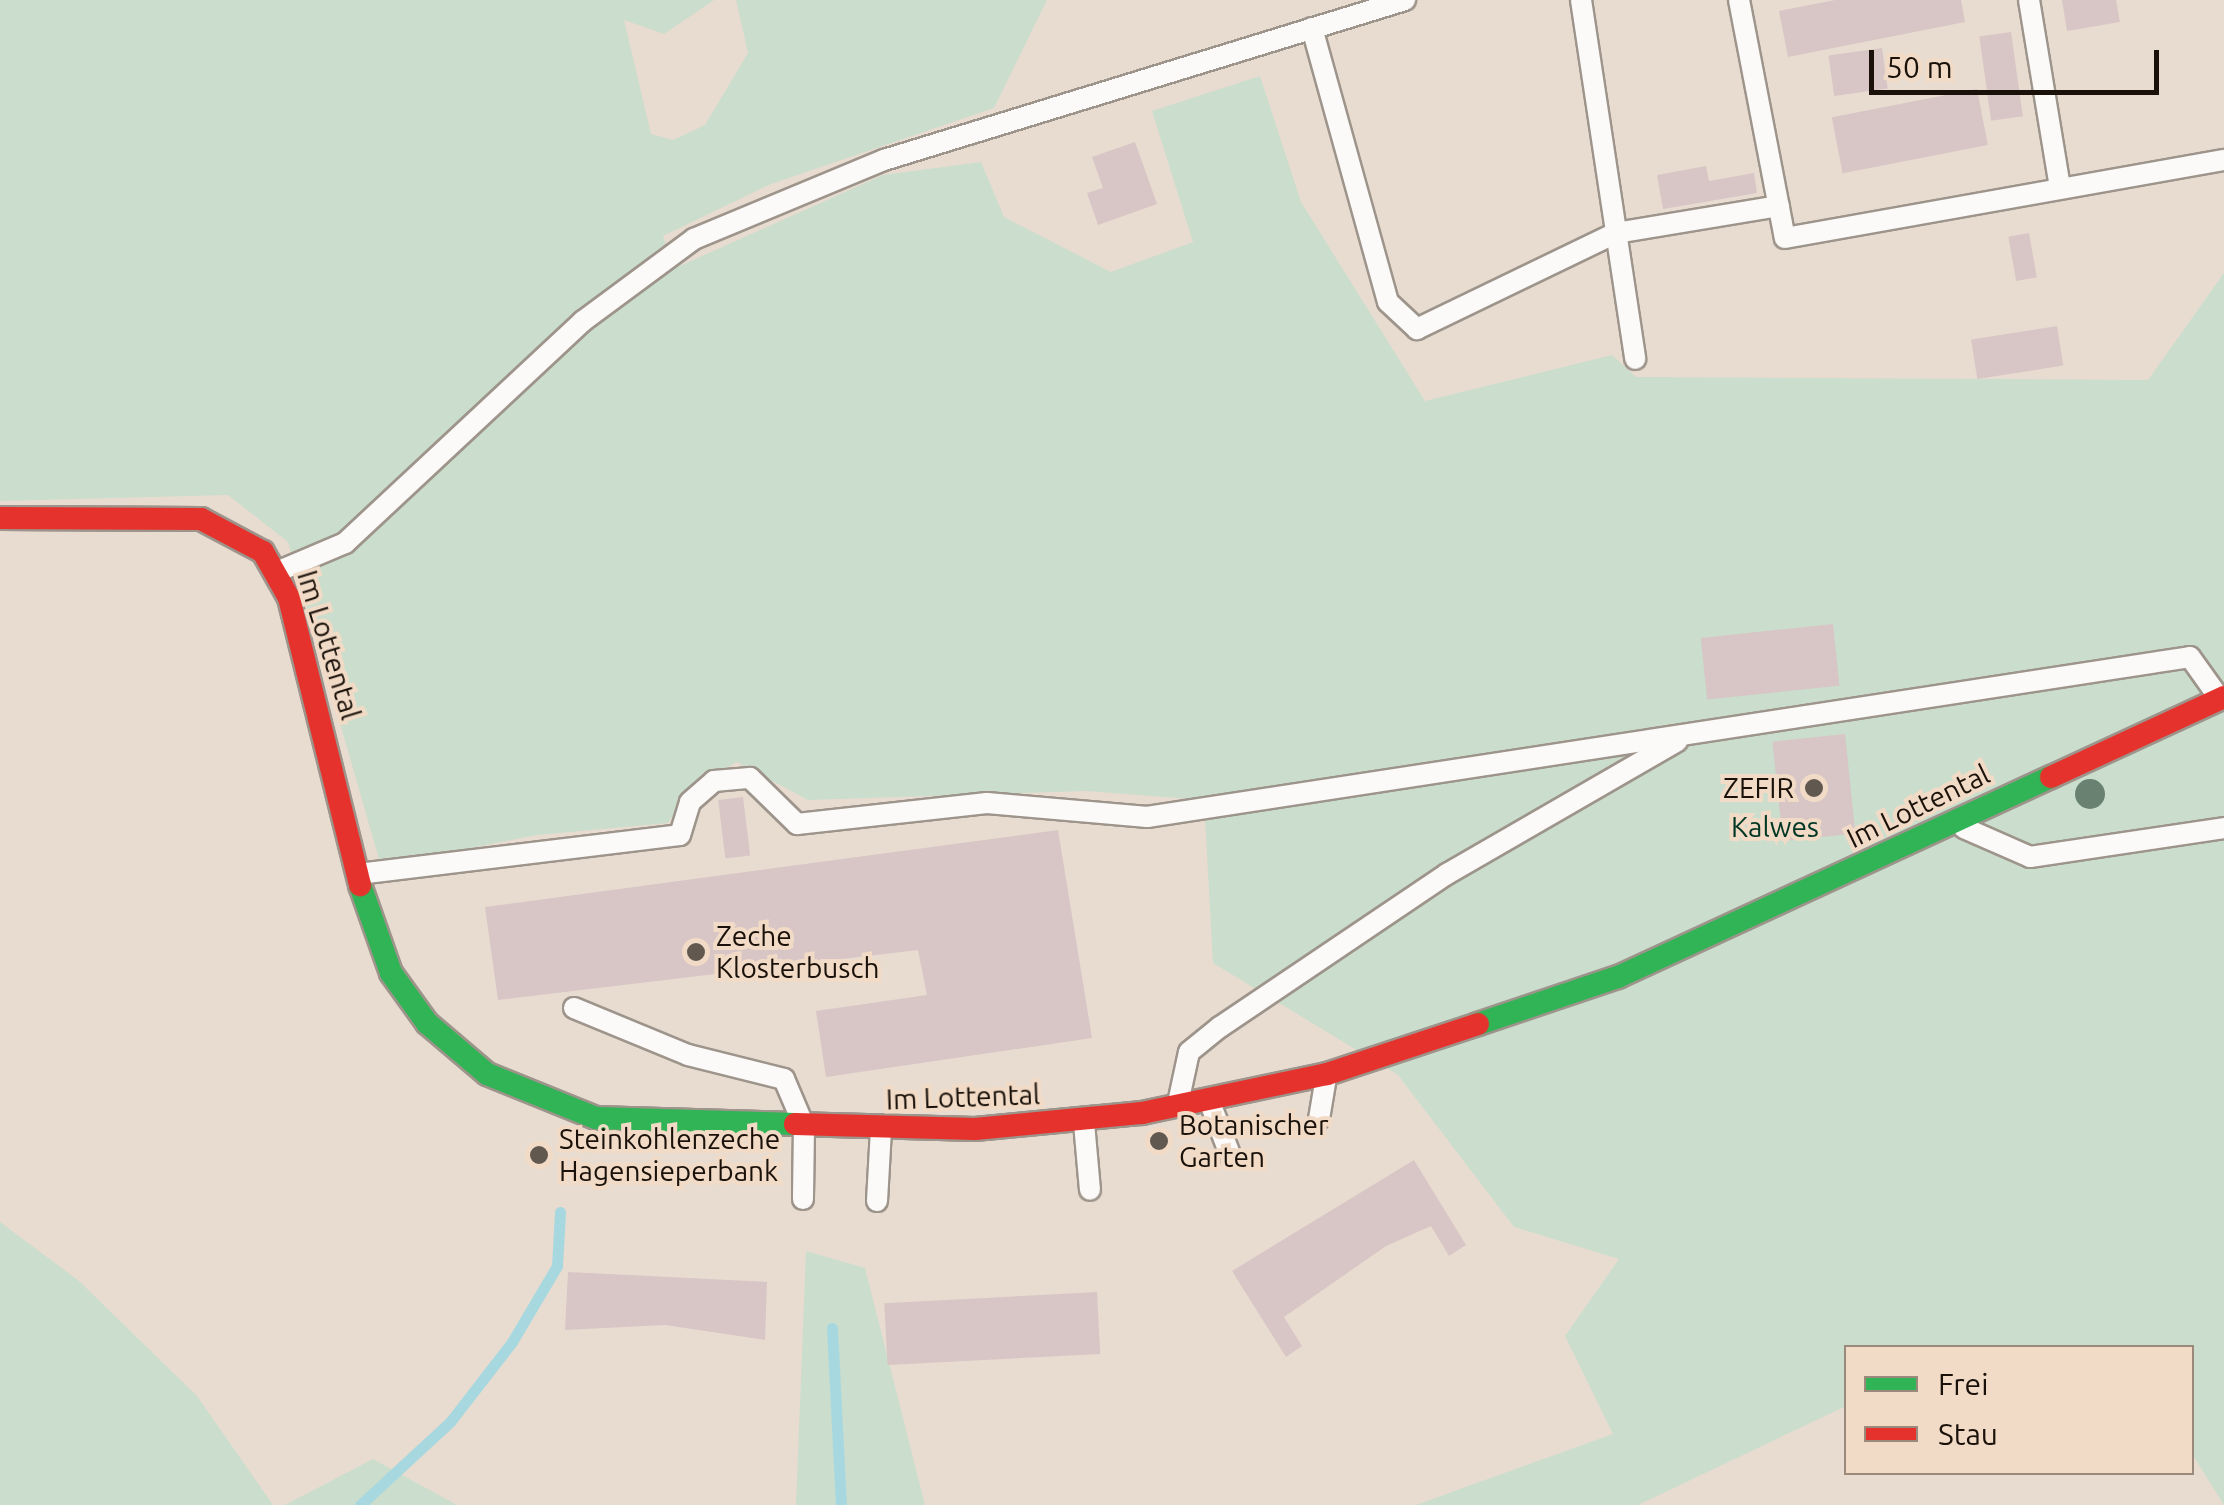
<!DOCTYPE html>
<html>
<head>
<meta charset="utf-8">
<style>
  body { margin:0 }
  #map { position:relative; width:2224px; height:1505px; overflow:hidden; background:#e8dcd0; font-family:Ubuntu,sans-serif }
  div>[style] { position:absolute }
  .green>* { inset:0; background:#cbddcc }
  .stream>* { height:11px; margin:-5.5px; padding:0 5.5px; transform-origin:5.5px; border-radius:5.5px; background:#a8d8df }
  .building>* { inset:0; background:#d7c6c5; transform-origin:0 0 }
  .roads { filter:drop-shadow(2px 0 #9d948b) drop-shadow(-2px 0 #9d948b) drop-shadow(0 2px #9d948b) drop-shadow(0 -2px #9d948b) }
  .lane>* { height:20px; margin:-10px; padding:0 10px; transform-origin:10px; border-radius:10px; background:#fcfaf8 }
  .fast>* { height:22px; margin:-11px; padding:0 11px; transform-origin:11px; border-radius:11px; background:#30b455 }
  .jam>* { height:22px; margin:-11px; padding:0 11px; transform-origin:11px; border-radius:11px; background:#e5322d }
  .trees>* { width:30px; height:30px; margin:-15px; border-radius:50%; background:#688171 }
  .dots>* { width:28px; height:28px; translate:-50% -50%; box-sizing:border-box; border:5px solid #f2dbc6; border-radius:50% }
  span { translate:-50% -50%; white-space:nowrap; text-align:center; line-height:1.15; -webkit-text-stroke:8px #f2dbc6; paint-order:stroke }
  .street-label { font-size:28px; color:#19110a }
  .poi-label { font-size:28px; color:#19110a }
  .right { translate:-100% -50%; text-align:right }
  .left { translate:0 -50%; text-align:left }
  .park-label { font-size:28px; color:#003724 }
  .legend { position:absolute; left:1844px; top:1345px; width:350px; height:130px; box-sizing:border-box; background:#f2dbc6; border:2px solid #9b8a7b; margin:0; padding:12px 18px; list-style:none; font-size:30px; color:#19110a }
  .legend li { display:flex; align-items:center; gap:20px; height:50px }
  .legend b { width:50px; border:2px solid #9b8a7b }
  .scale { position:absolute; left:1869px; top:50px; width:290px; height:45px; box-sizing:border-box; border:5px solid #19110a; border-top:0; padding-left:12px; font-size:30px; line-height:35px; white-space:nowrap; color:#19110a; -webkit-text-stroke:8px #f2dbc6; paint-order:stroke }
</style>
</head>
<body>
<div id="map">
  <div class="green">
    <i style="clip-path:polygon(0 0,714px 0,664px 34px,624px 20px,651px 134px,673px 140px,705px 125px,748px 53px,736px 0,1047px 0,994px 108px,771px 184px,663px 236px,673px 269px,883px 175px,981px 162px,1004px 217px,1111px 272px,1193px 242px,1152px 111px,1260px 76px,1301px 202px,1425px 401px,1612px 355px,1636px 377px,2148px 380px,2224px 273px,2224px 1505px,2192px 1454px,2192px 1348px,1846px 1348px,1846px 1406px,1638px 1505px,1416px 1505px,1613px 1434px,1565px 1336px,1619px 1259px,1514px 1227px,1398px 1075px,1213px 963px,1204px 800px,1086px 791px,808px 800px,737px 762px,692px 787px,668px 823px,537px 835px,381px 866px,288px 542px,228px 495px,0 501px)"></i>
    <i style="clip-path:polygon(0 1222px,79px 1281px,197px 1396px,273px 1505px,0 1505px)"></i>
    <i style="clip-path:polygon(806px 1251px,865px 1268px,925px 1505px,796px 1505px)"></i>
    <i style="clip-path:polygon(373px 1459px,457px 1505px,285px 1505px)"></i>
  </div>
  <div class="stream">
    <i style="left:832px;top:1328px;width:177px;rotate:87.1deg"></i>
    <i style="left:360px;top:1505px;width:122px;rotate:-42.7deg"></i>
    <i style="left:450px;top:1422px;width:101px;rotate:-52.2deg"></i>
    <i style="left:512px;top:1342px;width:88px;rotate:-59.4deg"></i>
    <i style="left:557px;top:1266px;width:54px;rotate:-86.8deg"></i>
  </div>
  <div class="building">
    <i style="clip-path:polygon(1835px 0,1961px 0,1965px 22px,1788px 57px,1779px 11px)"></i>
    <i style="clip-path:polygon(2062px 0,2116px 0,2120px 22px,2067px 31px)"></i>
    <i style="left:2011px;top:32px;width:85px;height:32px;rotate:82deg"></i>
    <i style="left:1882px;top:48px;width:41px;height:54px;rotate:82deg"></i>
    <i style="left:1977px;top:89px;width:57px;height:148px;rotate:79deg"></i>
    <i style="clip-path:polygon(1135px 142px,1157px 204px,1098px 225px,1087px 193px,1103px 188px,1092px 157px)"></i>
    <i style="clip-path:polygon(1706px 166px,1709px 181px,1754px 173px,1757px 193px,1663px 209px,1657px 175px)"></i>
    <i style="left:2029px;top:233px;width:45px;height:21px;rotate:80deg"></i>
    <i style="left:2057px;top:326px;width:40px;height:87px;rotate:81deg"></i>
    <i style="left:1833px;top:624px;width:62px;height:133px;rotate:84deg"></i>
    <i style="left:1845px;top:734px;width:100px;height:73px;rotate:84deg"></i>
    <i style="left:743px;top:797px;width:59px;height:25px;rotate:83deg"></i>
    <i style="clip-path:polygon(1058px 830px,1092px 1038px,826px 1077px,816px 1011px,927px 995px,918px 950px,498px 1000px,485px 907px)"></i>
    <i style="clip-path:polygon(1414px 1160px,1466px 1245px,1449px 1256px,1431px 1226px,1386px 1246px,1284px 1317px,1302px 1346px,1286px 1357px,1232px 1271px)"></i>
    <i style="clip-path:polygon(568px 1272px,767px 1282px,765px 1340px,665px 1325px,565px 1330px)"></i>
    <i style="left:1097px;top:1292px;width:62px;height:213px;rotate:87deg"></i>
  </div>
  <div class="roads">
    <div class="lane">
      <i style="left:1581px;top:0;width:363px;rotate:81.4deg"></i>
      <i style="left:1739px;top:0;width:242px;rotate:79.1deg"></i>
      <i style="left:1785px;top:238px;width:446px;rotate:-10.1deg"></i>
      <i style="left:2029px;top:0;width:191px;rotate:80.6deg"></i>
      <i style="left:1312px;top:28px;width:284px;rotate:74.5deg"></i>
      <i style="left:1388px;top:302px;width:40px;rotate:43deg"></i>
      <i style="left:1417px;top:329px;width:221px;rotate:-25.8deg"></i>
      <i style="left:1616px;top:233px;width:165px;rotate:-9.4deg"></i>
      <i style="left:279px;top:571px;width:72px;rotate:-23deg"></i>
      <i style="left:345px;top:543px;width:325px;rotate:-43deg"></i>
      <i style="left:583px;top:321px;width:138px;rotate:-36.5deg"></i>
      <i style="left:694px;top:239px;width:206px;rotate:-22.6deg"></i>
      <i style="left:884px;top:160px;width:545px;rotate:-17.07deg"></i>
      <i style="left:1964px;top:828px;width:72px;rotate:23.7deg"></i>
      <i style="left:2030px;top:857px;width:196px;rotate:-8.5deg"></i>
      <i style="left:358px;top:874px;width:324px;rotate:-6.9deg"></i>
      <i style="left:680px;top:835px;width:34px;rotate:-73deg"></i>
      <i style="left:690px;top:802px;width:32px;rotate:-41deg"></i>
      <i style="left:714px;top:781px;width:36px;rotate:-5deg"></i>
      <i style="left:750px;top:778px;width:66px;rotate:44.4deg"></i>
      <i style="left:797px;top:824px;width:191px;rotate:-6.3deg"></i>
      <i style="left:987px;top:803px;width:161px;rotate:5deg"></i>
      <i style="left:1147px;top:817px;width:1055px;rotate:-8.72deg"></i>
      <i style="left:2190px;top:657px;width:52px;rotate:54.5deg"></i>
      <i style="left:574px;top:1008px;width:123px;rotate:22.4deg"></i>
      <i style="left:688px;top:1055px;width:99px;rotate:14deg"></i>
      <i style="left:784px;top:1079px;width:51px;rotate:66.9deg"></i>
      <i style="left:804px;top:1126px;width:73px;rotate:90.8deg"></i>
      <i style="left:1178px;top:1103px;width:52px;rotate:-77.8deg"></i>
      <i style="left:1189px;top:1052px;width:40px;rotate:-39deg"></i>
      <i style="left:1220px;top:1027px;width:274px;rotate:-34deg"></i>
      <i style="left:1447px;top:874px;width:266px;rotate:-30deg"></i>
      <i style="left:1210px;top:1103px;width:58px;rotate:68.7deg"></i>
      <i style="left:1319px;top:1119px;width:43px;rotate:-80.5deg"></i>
      <i style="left:1084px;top:1123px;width:67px;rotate:84.9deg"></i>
      <i style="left:877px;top:1201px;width:71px;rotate:-86.8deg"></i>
    </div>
    <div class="fast">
      <i style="left:360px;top:885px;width:93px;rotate:70.6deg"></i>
      <i style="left:391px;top:973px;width:62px;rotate:54.2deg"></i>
      <i style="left:427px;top:1023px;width:79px;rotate:40.4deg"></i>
      <i style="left:487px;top:1074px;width:118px;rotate:22deg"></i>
      <i style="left:596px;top:1118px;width:199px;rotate:1.7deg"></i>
      <i style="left:1478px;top:1024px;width:148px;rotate:-18.6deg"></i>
      <i style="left:1618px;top:977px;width:477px;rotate:-24.8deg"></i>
    </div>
    <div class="jam">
      <i style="left:0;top:518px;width:201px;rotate:0.3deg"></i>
      <i style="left:201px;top:519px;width:70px;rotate:28deg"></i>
      <i style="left:263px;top:552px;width:53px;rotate:60.5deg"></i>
      <i style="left:289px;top:598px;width:296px;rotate:76.1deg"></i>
      <i style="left:2051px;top:777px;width:191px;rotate:-24.8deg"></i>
      <i style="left:795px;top:1124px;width:180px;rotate:1.6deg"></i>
      <i style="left:975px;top:1129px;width:168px;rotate:-5.5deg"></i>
      <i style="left:1142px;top:1113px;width:189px;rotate:-11.9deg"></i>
      <i style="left:1327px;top:1074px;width:159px;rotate:-18.3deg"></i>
    </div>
  </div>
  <div class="trees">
    <i style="left:2090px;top:794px"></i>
  </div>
  <div class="dots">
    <i style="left:1814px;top:788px;background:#61584f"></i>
    <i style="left:696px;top:952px;background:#61584f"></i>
    <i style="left:1159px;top:1141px;background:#61584f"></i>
    <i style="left:539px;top:1155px;background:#61584f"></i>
  </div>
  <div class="street-label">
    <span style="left:329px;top:645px;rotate:73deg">Im Lottental</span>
    <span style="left:1918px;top:806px;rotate:-26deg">Im Lottental</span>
    <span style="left:963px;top:1097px;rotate:-2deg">Im Lottental</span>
  </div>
  <div class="poi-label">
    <span class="right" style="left:1794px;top:788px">ZEFIR</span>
    <span class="left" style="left:716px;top:952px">Zeche<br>Klosterbusch</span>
    <span class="left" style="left:1179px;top:1141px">Botanischer<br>Garten</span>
    <span class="left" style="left:559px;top:1155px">Steinkohlenzeche<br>Hagensieperbank</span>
  </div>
  <div class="park-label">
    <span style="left:1775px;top:827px">Kalwes</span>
  </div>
  <ul class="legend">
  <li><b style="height:12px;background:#30b455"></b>Frei</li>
  <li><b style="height:12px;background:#e5322d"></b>Stau</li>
  </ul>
  <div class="scale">50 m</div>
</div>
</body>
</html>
